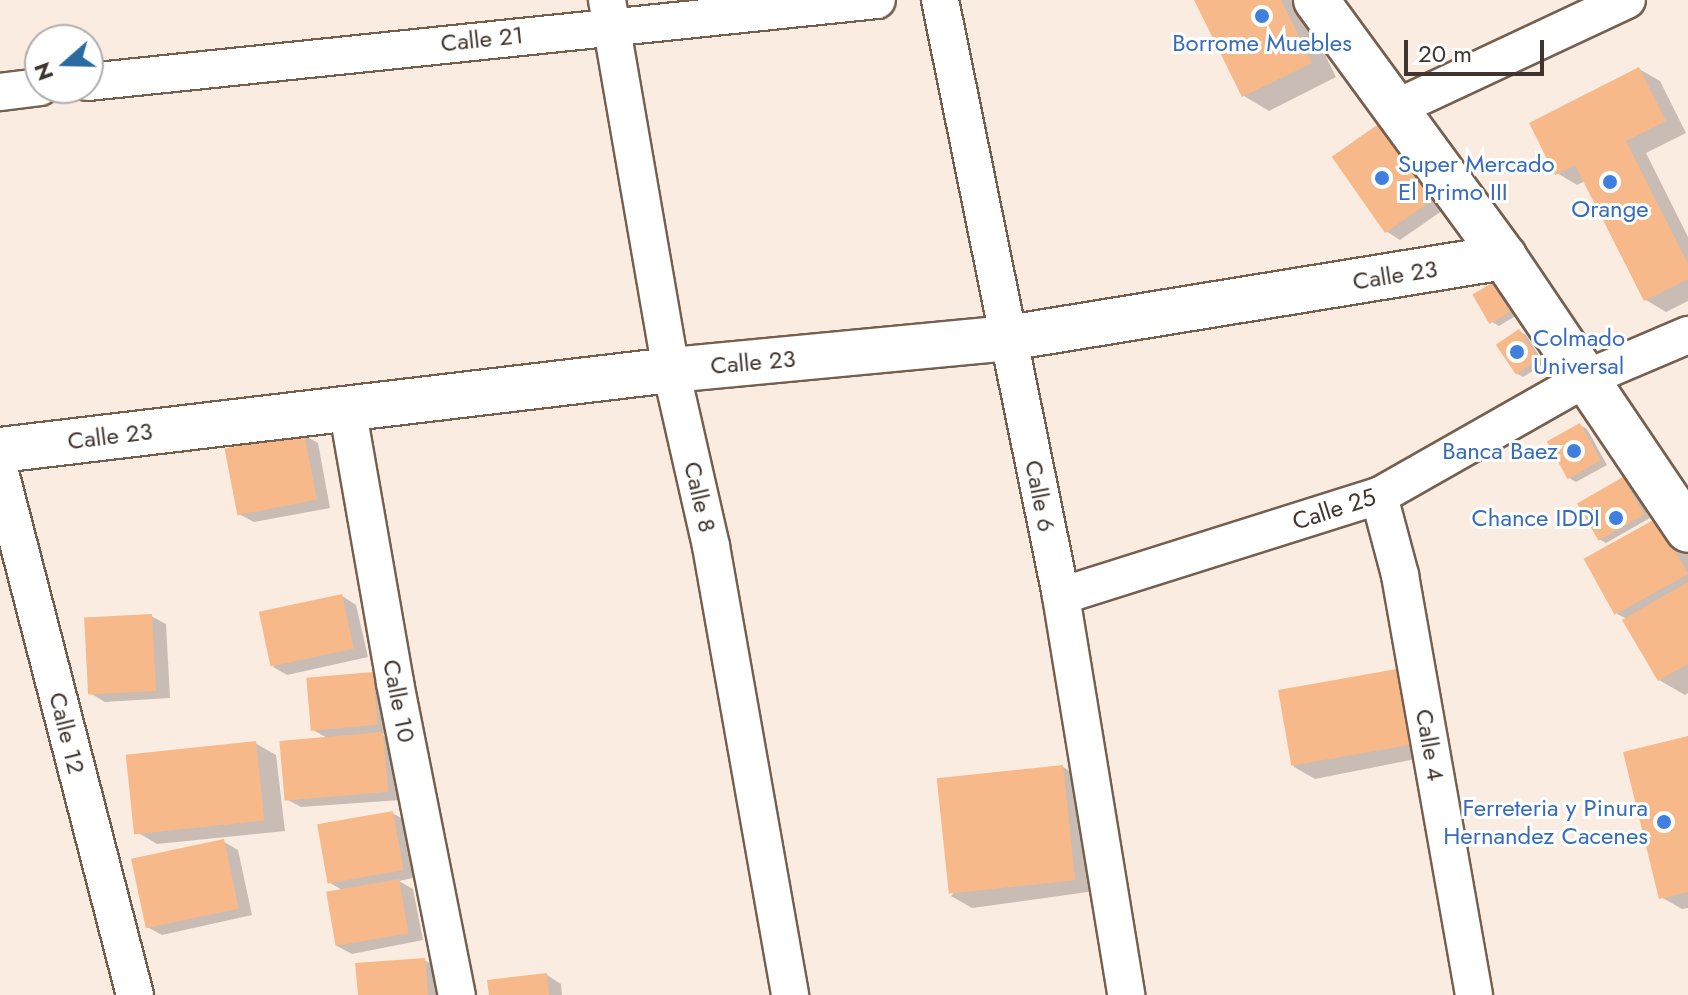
<!DOCTYPE html>
<html>
<head>
<meta charset="utf-8">
<style>
  body { margin:0 }
  #map { position:relative; width:1688px; height:995px; overflow:hidden; background:#fbece1; font-family:Jost,sans-serif }
  div>[style] { position:absolute }
  .shadow>* { inset:0; background:#0003 }
  .building>* { inset:0; background:#f7b98a; transform-origin:0 0 }
  .roads { filter:drop-shadow(2px 0 #755f4f) drop-shadow(-2px 0 #755f4f) drop-shadow(0 2px #755f4f) drop-shadow(0 -2px #755f4f) }
  .street>* { height:36px; margin:-18px; padding:0 18px; transform-origin:18px; border-radius:18px; background:#fff }
  .secondary>* { height:44px; margin:-22px; padding:0 22px; transform-origin:22px; border-radius:22px; background:#fff }
  .dots>* { width:22px; height:22px; translate:-50% -50%; box-sizing:border-box; border:4px solid #fff; border-radius:50% }
  span { translate:-50% -50%; white-space:nowrap; text-align:center; line-height:1.15; -webkit-text-stroke:6px #fff; paint-order:stroke }
  .street-label { font-size:24px; color:#3f352e }
  .shop-label { font-size:24px; color:#366cbe }
  .left { translate:0 -50%; text-align:left }
  .right { translate:-100% -50%; text-align:right }
  .north { position:absolute; left:24px; top:24px; width:80px; height:80px; box-sizing:border-box; background:#fff; border:2px solid #b2aeab; border-radius:50%; rotate:250deg; font-size:22px; font-weight:700; line-height:32px; text-align:center; color:#3f352e }
  .north::after { content:''; display:block; margin:auto; width:28px; height:36px; background:#296ba1; clip-path:polygon(50% 0,100% 100%,50% 72%,0 100%) }
  .scale { position:absolute; left:1404px; top:40px; width:140px; height:36px; box-sizing:border-box; border:4px solid #3f352e; border-top:0; padding-left:10px; font-size:24px; line-height:28px; white-space:nowrap; color:#3f352e; -webkit-text-stroke:6px #fff; paint-order:stroke }
</style>
</head>
<body>
<div id="map">
  <div class="shadow">
    <i style="clip-path:polygon(1196px 0,1298px 0,1336px 77px,1269px 111px,1244px 96px)"></i>
    <i style="clip-path:polygon(1639px 69px,1660px 81px,1686px 133px,1646px 153px,1688px 237px,1688px 301px,1666px 312px,1646px 300px,1585px 181px,1577px 185px,1557px 173px)"></i>
    <i style="clip-path:polygon(1380px 126px,1446px 208px,1400px 240px,1386px 231px)"></i>
    <i style="clip-path:polygon(1494px 284px,1501px 288px,1517px 315px,1499px 326px,1492px 322px)"></i>
    <i style="clip-path:polygon(1519px 331px,1526px 335px,1544px 364px,1523px 377px,1516px 373px)"></i>
    <i style="clip-path:polygon(1580px 425px,1587px 429px,1607px 465px,1576px 482px,1569px 478px)"></i>
    <i style="clip-path:polygon(304px 435px,318px 443px,330px 508px,254px 522px,239px 514px)"></i>
    <i style="clip-path:polygon(1623px 479px,1629px 483px,1650px 518px,1606px 543px,1599px 539px)"></i>
    <i style="clip-path:polygon(1657px 521px,1688px 545px,1688px 693px,1685px 695px,1659px 680px,1627px 619px,1617px 614px)"></i>
    <i style="clip-path:polygon(342px 596px,356px 605px,368px 657px,287px 675px,273px 667px)"></i>
    <i style="clip-path:polygon(151px 616px,166px 624px,170px 698px,105px 702px,90px 693px)"></i>
    <i style="clip-path:polygon(373px 674px,387px 683px,392px 733px,381px 734px,397px 743px,401px 800px,301px 807px,286px 799px,329px 739px,313px 730px)"></i>
    <i style="clip-path:polygon(1282px 695px,1441px 754px,1315px 779px,1294px 767px)"></i>
    <i style="clip-path:polygon(1688px 738px,1688px 908px,1682px 909px,1661px 897px)"></i>
    <i style="clip-path:polygon(255px 743px,276px 755px,285px 831px,157px 844px,137px 832px)"></i>
    <i style="clip-path:polygon(1063px 767px,1083px 779px,1095px 891px,972px 908px,951px 896px)"></i>
    <i style="clip-path:polygon(392px 813px,407px 821px,417px 877px,399px 881px,413px 889px,423px 940px,352px 954px,337px 946px,344px 891px,330px 883px)"></i>
    <i style="clip-path:polygon(224px 842px,238px 850px,252px 915px,162px 935px,147px 927px)"></i>
    <i style="clip-path:polygon(424px 960px,439px 968px,441px 995px,360px 995px)"></i>
    <i style="clip-path:polygon(547px 975px,561px 984px,562px 995px,491px 995px)"></i>
  </div>
  <div class="building">
    <i style="clip-path:polygon(1194px 0,1281px 0,1312px 63px,1242px 97px)"></i>
    <i style="clip-path:polygon(1639px 67px,1666px 121px,1626px 141px,1688px 264px,1688px 279px,1644px 301px,1575px 165px,1555px 175px,1529px 123px)"></i>
    <i style="left:1380px;top:123px;width:93px;height:59px;rotate:55deg"></i>
    <i style="left:1494px;top:282px;width:34px;height:25px;rotate:60deg"></i>
    <i style="left:1519px;top:329px;width:36px;height:28px;rotate:56deg"></i>
    <i style="left:1580px;top:423px;width:43px;height:38px;rotate:61deg"></i>
    <i style="left:304px;top:433px;width:68px;height:81px;rotate:79deg"></i>
    <i style="left:1623px;top:477px;width:43px;height:53px;rotate:60deg"></i>
    <i style="left:1657px;top:518px;width:64px;height:84px;rotate:61deg"></i>
    <i style="clip-path:polygon(1688px 582px,1688px 664px,1658px 681px,1622px 620px)"></i>
    <i style="left:342px;top:594px;width:56px;height:85px;rotate:78deg"></i>
    <i style="left:152px;top:614px;width:77px;height:68px;rotate:87deg"></i>
    <i style="left:1408px;top:667px;width:77px;height:132px;rotate:80deg"></i>
    <i style="left:373px;top:672px;width:53px;height:67px;rotate:85deg"></i>
    <i style="left:383px;top:732px;width:60px;height:104px;rotate:85deg"></i>
    <i style="clip-path:polygon(1688px 736px,1688px 892px,1659px 899px,1623px 752px)"></i>
    <i style="left:256px;top:741px;width:80px;height:131px;rotate:84deg"></i>
    <i style="left:1063px;top:765px;width:116px;height:127px;rotate:84deg"></i>
    <i style="left:393px;top:811px;width:60px;height:77px;rotate:80deg"></i>
    <i style="left:224px;top:839px;width:71px;height:95px;rotate:78deg"></i>
    <i style="left:399px;top:879px;width:55px;height:74px;rotate:80deg"></i>
    <i style="clip-path:polygon(425px 958px,428px 995px,358px 995px,355px 963px)"></i>
    <i style="clip-path:polygon(547px 973px,549px 995px,489px 995px,487px 980px)"></i>
  </div>
  <div class="roads">
    <div class="street">
      <i style="left:607px;top:0;width:375px;rotate:80.2deg"></i>
      <i style="left:671px;top:370px;width:180px;rotate:77.2deg"></i>
      <i style="left:711px;top:546px;width:456px;rotate:80deg"></i>
      <i style="left:940px;top:0;width:608px;rotate:78.52deg"></i>
      <i style="left:1061px;top:596px;width:404px;rotate:80.7deg"></i>
      <i style="left:88px;top:82px;width:793px;rotate:-5.93deg"></i>
      <i style="left:0;top:92px;width:40px;rotate:-7.1deg"></i>
      <i style="left:1396px;top:108px;width:255px;rotate:-25.1deg"></i>
      <i style="left:347px;top:407px;width:280px;rotate:80.1deg"></i>
      <i style="left:395px;top:683px;width:318px;rotate:78.8deg"></i>
      <i style="left:0;top:472px;width:540px;rotate:75.53deg"></i>
      <i style="left:1379px;top:496px;width:82px;rotate:75.1deg"></i>
      <i style="left:1400px;top:575px;width:426px;rotate:80deg"></i>
      <i style="left:1061px;top:596px;width:333px;rotate:-17.5deg"></i>
      <i style="left:1379px;top:496px;width:239px;rotate:-29.6deg"></i>
      <i style="left:1587px;top:378px;width:110px;rotate:-23.1deg"></i>
    </div>
    <div class="secondary">
      <i style="left:1316px;top:0;width:318px;rotate:53.8deg"></i>
      <i style="left:1504px;top:257px;width:329px;rotate:56deg"></i>
      <i style="left:0;top:450px;width:676px;rotate:-6.8deg"></i>
      <i style="left:671px;top:370px;width:339px;rotate:-5.4deg"></i>
      <i style="left:1008px;top:338px;width:503px;rotate:-9.27deg"></i>
    </div>
  </div>
  <div class="dots">
    <i style="left:1262px;top:16px;background:#3f7fe0"></i>
    <i style="left:1382px;top:178px;background:#3f7fe0"></i>
    <i style="left:1610px;top:182px;background:#3f7fe0"></i>
    <i style="left:1517px;top:352px;background:#3f7fe0"></i>
    <i style="left:1574px;top:451px;background:#3f7fe0"></i>
    <i style="left:1616px;top:518px;background:#3f7fe0"></i>
    <i style="left:1664px;top:822px;background:#3f7fe0"></i>
  </div>
  <div class="street-label">
    <span style="left:482px;top:39px;rotate:-6deg">Calle 21</span>
    <span style="left:1395px;top:275px;rotate:-9deg">Calle 23</span>
    <span style="left:753px;top:362px;rotate:-5deg">Calle 23</span>
    <span style="left:110px;top:436px;rotate:-7deg">Calle 23</span>
    <span style="left:1040px;top:496px;rotate:79deg">Calle 6</span>
    <span style="left:700px;top:497px;rotate:77deg">Calle 8</span>
    <span style="left:1334px;top:509px;rotate:-18deg">Calle 25</span>
    <span style="left:399px;top:701px;rotate:79deg">Calle 10</span>
    <span style="left:67px;top:733px;rotate:76deg">Calle 12</span>
    <span style="left:1430px;top:745px;rotate:80deg">Calle 4</span>
  </div>
  <div class="shop-label">
    <span style="left:1262px;top:43px">Borrome Muebles</span>
    <span class="left" style="left:1398px;top:178px">Super Mercado<br>El Primo III</span>
    <span style="left:1610px;top:209px">Orange</span>
    <span class="left" style="left:1533px;top:352px">Colmado<br>Universal</span>
    <span class="right" style="left:1558px;top:451px">Banca Baez</span>
    <span class="right" style="left:1600px;top:518px">Chance IDDI</span>
    <span class="right" style="left:1648px;top:822px">Ferreteria y Pinura<br>Hernandez Cacenes</span>
  </div>
  <div class="north">N</div>
  <div class="scale">20 m</div>
</div>
</body>
</html>
